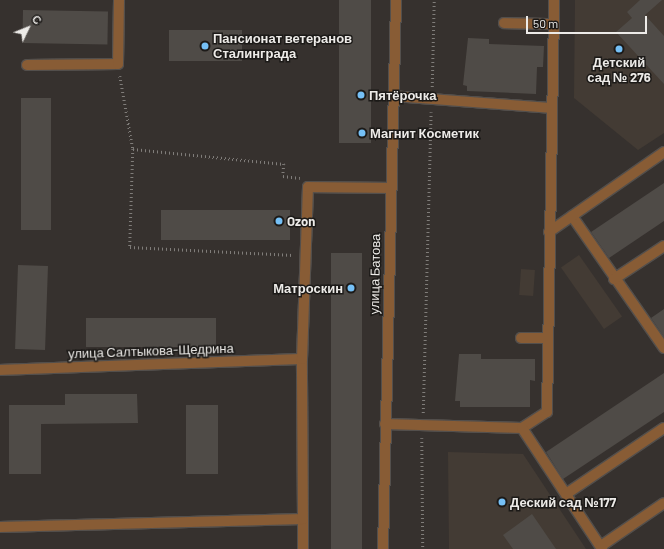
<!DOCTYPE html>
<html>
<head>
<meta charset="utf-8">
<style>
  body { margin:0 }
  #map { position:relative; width:664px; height:549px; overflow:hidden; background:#36312e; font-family:Barlow,sans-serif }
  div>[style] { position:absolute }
  .built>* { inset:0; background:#433b34; transform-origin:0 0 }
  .building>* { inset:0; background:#4f4b47; transform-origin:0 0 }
  .path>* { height:2.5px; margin-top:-1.25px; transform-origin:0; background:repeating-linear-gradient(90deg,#807d7a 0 1px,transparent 0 4px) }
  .roads { filter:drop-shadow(1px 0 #534f4c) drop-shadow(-1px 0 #534f4c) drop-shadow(0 1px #534f4c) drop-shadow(0 -1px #534f4c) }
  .minor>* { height:10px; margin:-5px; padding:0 5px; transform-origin:5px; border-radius:5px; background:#885c35 }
  .dots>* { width:11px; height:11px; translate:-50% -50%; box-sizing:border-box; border:2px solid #1c1a18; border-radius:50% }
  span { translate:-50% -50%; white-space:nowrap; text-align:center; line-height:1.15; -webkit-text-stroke:3px #1c1a18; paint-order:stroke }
  .poi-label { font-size:13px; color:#edebe8; font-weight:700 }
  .left { translate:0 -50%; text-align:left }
  .right { translate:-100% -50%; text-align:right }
  .street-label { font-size:13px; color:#edebe8 }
  .north { position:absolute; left:8px; top:8px; width:40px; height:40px; -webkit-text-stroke:3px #1c1a18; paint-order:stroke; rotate:47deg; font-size:11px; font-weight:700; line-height:16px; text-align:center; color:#edebe8 }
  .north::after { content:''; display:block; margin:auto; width:14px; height:18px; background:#edebe8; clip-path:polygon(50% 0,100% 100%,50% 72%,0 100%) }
  .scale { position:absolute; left:526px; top:16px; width:121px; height:18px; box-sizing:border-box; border:2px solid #edebe8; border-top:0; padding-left:5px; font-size:12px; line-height:14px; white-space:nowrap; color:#edebe8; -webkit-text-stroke:3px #1c1a18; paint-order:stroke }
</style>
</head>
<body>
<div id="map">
  <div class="built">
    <i style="clip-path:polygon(575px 0,664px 0,664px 133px,638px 150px,574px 98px)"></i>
    <i style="left:579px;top:255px;width:75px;height:22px;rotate:55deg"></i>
    <i style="left:521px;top:269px;width:14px;height:26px;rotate:4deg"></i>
    <i style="clip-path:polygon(448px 452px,523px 454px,586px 549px,449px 549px)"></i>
  </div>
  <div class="building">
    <i style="left:339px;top:0;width:32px;height:143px"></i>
    <i style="clip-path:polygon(640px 0,662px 0,645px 15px,664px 36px,664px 84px,616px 32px,632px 18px,627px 12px)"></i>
    <i style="left:23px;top:10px;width:85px;height:33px;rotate:1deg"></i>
    <i style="left:169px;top:30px;width:73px;height:31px"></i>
    <i style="clip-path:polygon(468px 38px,489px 39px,489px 44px,544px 46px,543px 67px,537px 67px,536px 94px,467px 91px,467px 86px,463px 85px)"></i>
    <i style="left:21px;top:98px;width:30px;height:132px"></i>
    <i style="clip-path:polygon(664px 183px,664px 221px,609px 258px,591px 232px)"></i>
    <i style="left:161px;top:210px;width:129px;height:30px"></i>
    <i style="left:331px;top:253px;width:31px;height:296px"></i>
    <i style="left:18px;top:265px;width:30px;height:84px;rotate:2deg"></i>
    <i style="clip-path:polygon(664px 309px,664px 337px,651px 318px)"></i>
    <i style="left:86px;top:318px;width:130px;height:29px"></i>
    <i style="clip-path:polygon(459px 354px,481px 354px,481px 359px,535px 359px,535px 381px,530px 380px,530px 407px,460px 407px,460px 401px,455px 401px)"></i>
    <i style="clip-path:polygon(664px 373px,664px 412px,563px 479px,546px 452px)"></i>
    <i style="clip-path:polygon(65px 394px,137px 394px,138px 423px,41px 424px,41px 474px,9px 474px,9px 405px,65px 405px)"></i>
    <i style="left:186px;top:405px;width:32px;height:69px"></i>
    <i style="clip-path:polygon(532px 514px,556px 549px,513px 549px,503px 535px)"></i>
  </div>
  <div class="path">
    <i style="left:120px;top:76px;width:74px;rotate:79.9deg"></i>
    <i style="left:133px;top:149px;width:98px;rotate:91.8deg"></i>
    <i style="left:130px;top:247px;width:163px;rotate:2.8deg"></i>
    <i style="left:432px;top:87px;width:87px;rotate:-88.7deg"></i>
    <i style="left:133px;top:149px;width:152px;rotate:5.7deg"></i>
    <i style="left:284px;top:164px;width:12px;rotate:95deg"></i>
    <i style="left:283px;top:176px;width:17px;rotate:7deg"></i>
    <i style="left:423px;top:413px;width:301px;rotate:-88.5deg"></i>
    <i style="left:422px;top:438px;width:111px;rotate:89.5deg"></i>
  </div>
  <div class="roads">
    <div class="minor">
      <i style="left:504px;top:23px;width:49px;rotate:1.2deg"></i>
      <i style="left:27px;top:65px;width:91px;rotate:-0.6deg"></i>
      <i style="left:118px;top:64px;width:64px;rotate:-89.1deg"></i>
      <i style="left:392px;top:96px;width:160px;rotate:4.3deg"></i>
      <i style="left:572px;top:216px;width:161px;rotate:55.1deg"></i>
      <i style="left:549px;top:232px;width:140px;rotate:-34.8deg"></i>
      <i style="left:614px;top:279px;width:60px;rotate:-33.4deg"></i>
      <i style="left:521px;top:338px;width:27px"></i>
      <i style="left:0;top:370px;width:302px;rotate:-2.1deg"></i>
      <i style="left:385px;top:424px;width:137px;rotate:1.7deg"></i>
      <i style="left:522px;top:428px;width:30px;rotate:-33deg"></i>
      <i style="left:547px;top:412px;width:412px;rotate:-89deg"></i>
      <i style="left:522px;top:428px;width:145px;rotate:56.5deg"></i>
      <i style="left:566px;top:494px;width:118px;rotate:-34deg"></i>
      <i style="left:303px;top:519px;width:30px;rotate:90deg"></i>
      <i style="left:0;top:527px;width:303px;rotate:-1.5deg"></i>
      <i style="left:303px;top:519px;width:160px;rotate:-90.4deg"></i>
      <i style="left:302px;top:359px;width:172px;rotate:-88deg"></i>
      <i style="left:308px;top:187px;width:82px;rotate:0.7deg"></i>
      <i style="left:601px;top:546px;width:76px;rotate:-34.3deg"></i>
      <i style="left:383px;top:549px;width:549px;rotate:-88.64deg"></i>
    </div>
  </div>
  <div class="dots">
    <i style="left:205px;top:46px;background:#75c0f6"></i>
    <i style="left:619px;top:49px;background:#75c0f6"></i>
    <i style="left:361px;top:95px;background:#75c0f6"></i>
    <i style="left:362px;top:133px;background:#75c0f6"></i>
    <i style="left:279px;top:221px;background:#75c0f6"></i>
    <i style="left:351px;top:288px;background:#75c0f6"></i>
    <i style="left:502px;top:502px;background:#75c0f6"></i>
  </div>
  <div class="poi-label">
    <span class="left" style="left:213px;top:46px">Пансионат ветеранов<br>Сталинграда</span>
    <span style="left:619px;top:70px">Детский<br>сад № 276</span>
    <span class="left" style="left:369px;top:95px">Пятёрочка</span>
    <span class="left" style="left:370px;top:133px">Магнит Косметик</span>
    <span class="left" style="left:287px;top:221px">Ozon</span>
    <span class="right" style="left:343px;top:288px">Матроскин</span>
    <span class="left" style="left:510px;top:502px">Деский сад №177</span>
  </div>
  <div class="street-label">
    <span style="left:375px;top:274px;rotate:-89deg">улица Батова</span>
    <span style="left:151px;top:351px;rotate:-2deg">улица Салтыкова-Щедрина</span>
  </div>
  <div class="north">С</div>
  <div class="scale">50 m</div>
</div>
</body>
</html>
